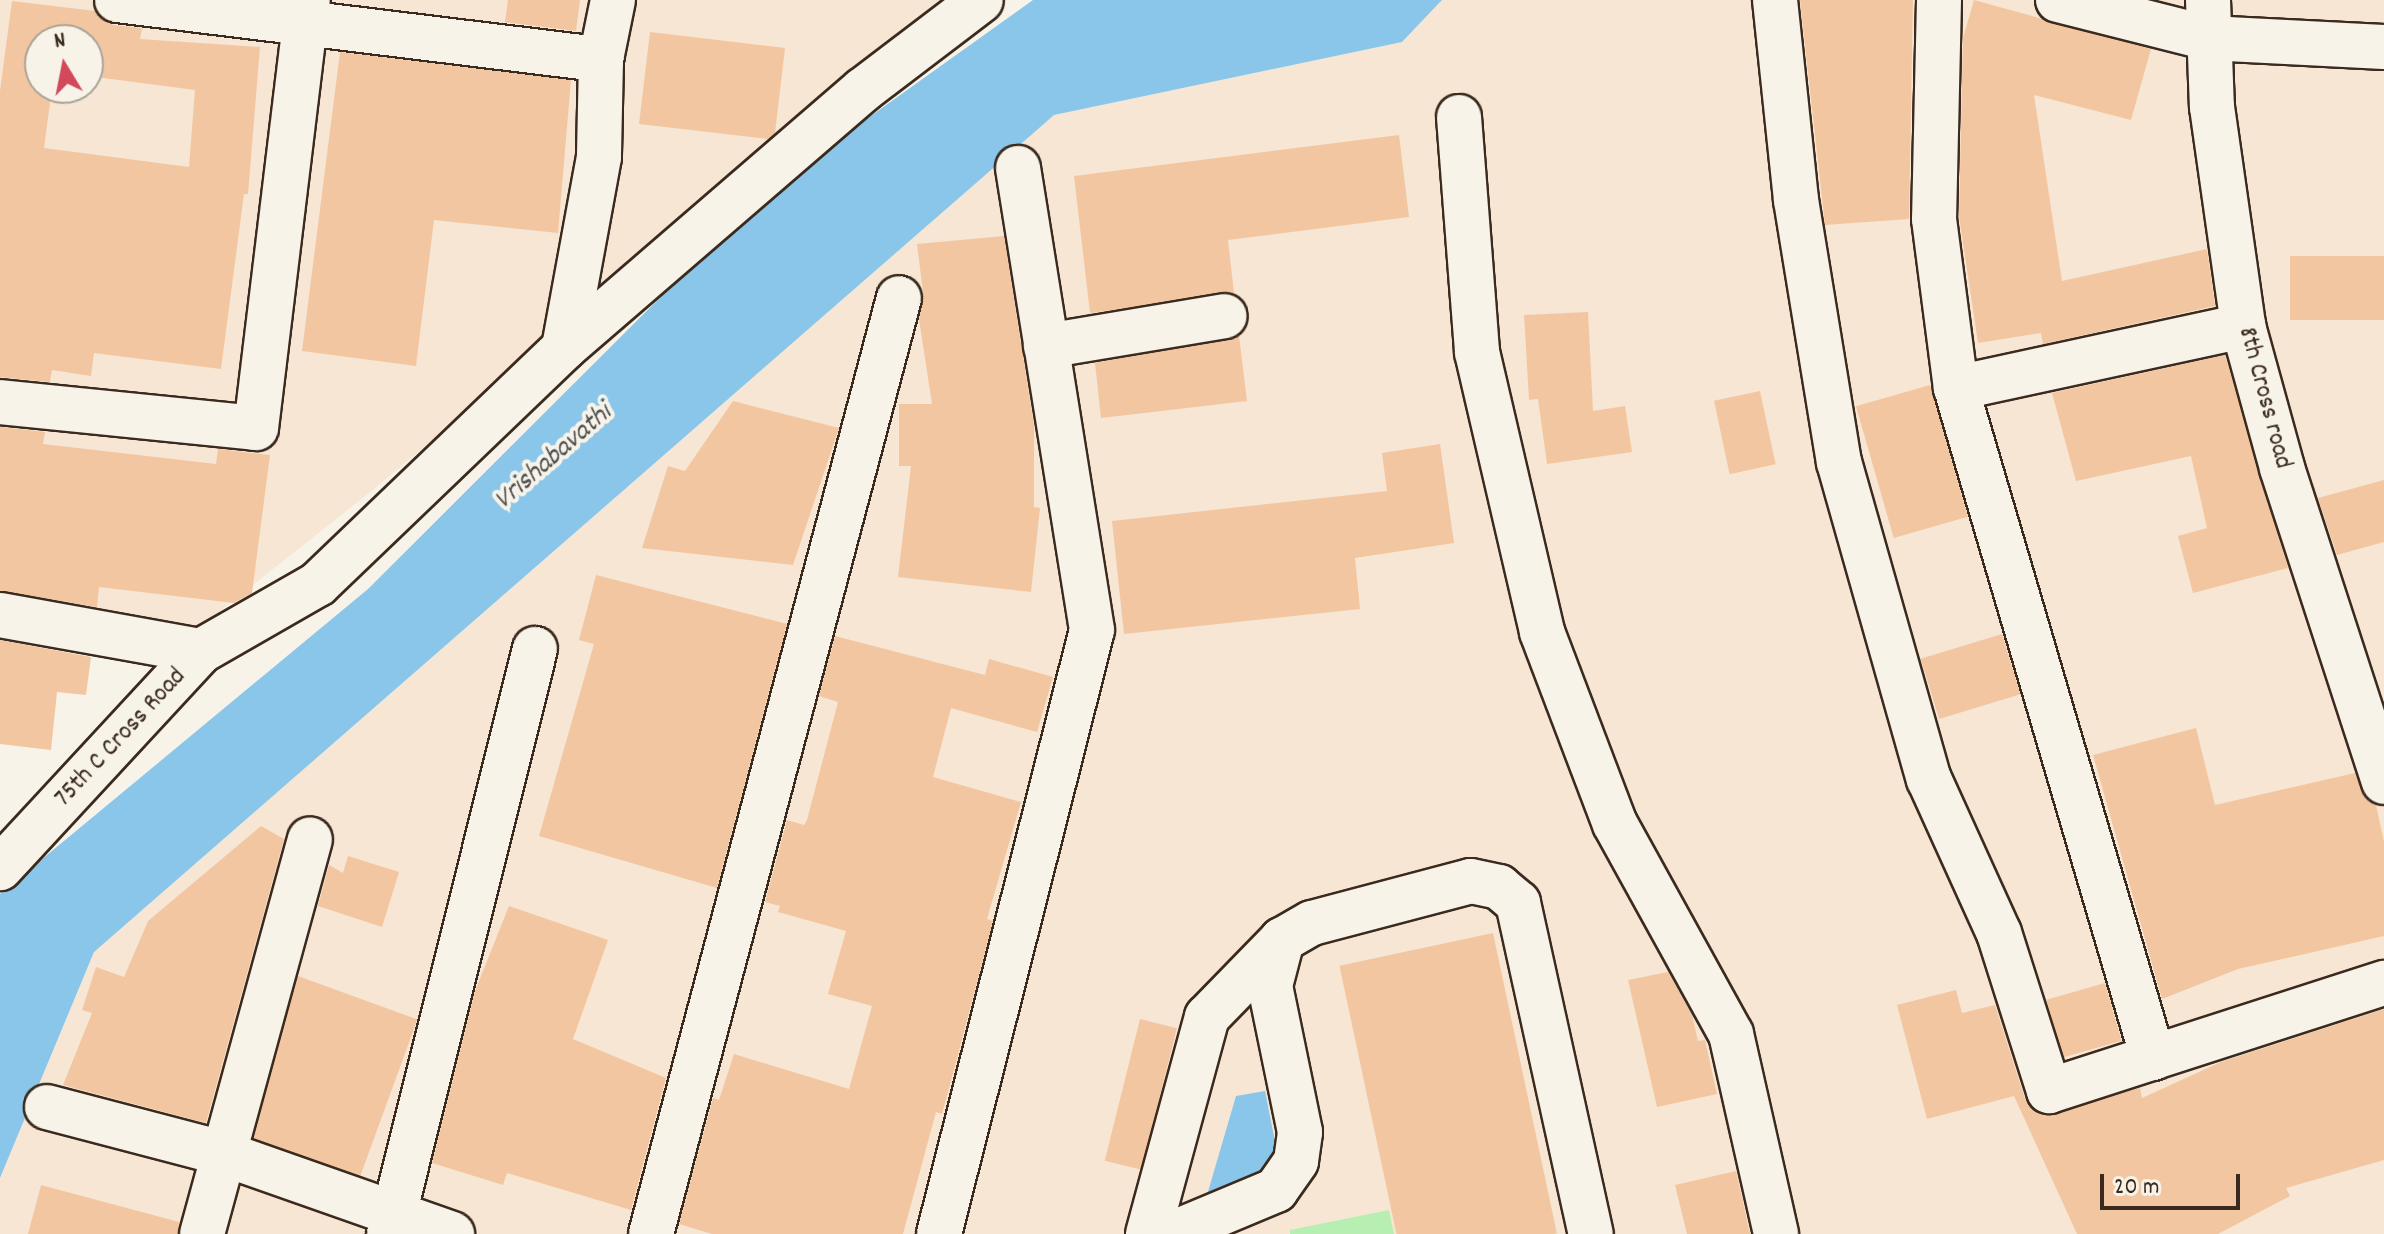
<!DOCTYPE html>
<html>
<head>
<meta charset="utf-8">
<style>
  body { margin:0 }
  #map { position:relative; width:2384px; height:1234px; overflow:hidden; background:#f7f3e8; font-family:Dekko,sans-serif }
  div>[style] { position:absolute }
  .built>* { inset:0; background:#f6e6d3 }
  .green>* { inset:0; background:#b7efb2 }
  .water>* { inset:0; background:#8ac6ea }
  .building>* { inset:0; background:#f3c6a2; transform-origin:0 0 }
  .roads { filter:drop-shadow(2px 0 #3b2a1e) drop-shadow(-2px 0 #3b2a1e) drop-shadow(0 2px #3b2a1e) drop-shadow(0 -2px #3b2a1e) }
  .street>* { height:44px; margin:-22px; padding:0 22px; transform-origin:22px; border-radius:22px; background:#f7f3e8 }
  span { translate:-50% -50%; white-space:nowrap; text-align:center; line-height:1.15; -webkit-text-stroke:8px #f7f3e8; paint-order:stroke }
  .street-label { font-size:26px; color:#3b2a1e }
  .water-label { font-size:28px; color:#4f5151; font-style:italic }
  .north { position:absolute; left:24px; top:24px; width:80px; height:80px; box-sizing:border-box; background:#f7f3e8; border:2px solid #aca397; border-radius:50%; rotate:350deg; font-size:22px; font-weight:700; line-height:32px; text-align:center; color:#3b2a1e }
  .north::after { content:''; display:block; margin:auto; width:28px; height:36px; background:#d1495b; clip-path:polygon(50% 0,100% 100%,50% 72%,0 100%) }
  .scale { position:absolute; left:2100px; top:1174px; width:140px; height:36px; box-sizing:border-box; border:4px solid #3b2a1e; border-top:0; padding-left:10px; font-size:24px; line-height:28px; white-space:nowrap; color:#3b2a1e; -webkit-text-stroke:6px #f7f3e8; paint-order:stroke }
</style>
</head>
<body>
<div id="map">
  <div class="built">
    <i style="clip-path:polygon(evenodd,0 0,957px 0,374px 489px,187px 637px,0 613px,0 0,40px 40px,88px 40px,88px 88px,40px 88px,40px 40px)"></i>
    <i style="clip-path:polygon(1442px 0,2384px 0,2384px 1234px,0 1234px,0 1178px,94px 952px,1054px 115px,1402px 42px)"></i>
  </div>
  <div class="green">
    <i style="clip-path:polygon(1389px 1210px,1394px 1234px,1290px 1234px,1290px 1230px)"></i>
  </div>
  <div class="water">
    <i style="clip-path:polygon(1033px 0,1442px 0,1402px 42px,1054px 115px,94px 952px,0 1178px,0 894px,368px 589px,770px 188px)"></i>
    <i style="clip-path:polygon(1265px 1091px,1289px 1212px,1198px 1226px,1236px 1096px)"></i>
  </div>
  <div class="building">
    <i style="clip-path:polygon(508px 0,580px 0,576px 31px,505px 22px)"></i>
    <i style="clip-path:polygon(1800px 0,1913px 0,1909px 219px,1825px 225px)"></i>
    <i style="clip-path:polygon(1974px 0,2151px 49px,2131px 120px,2034px 95px,2062px 281px,2207px 249px,2215px 306px,2043px 344px,2041px 333px,1978px 343px,1959px 216px,1963px 38px)"></i>
    <i style="clip-path:polygon(evenodd,12px 1px,95px 11px,113px 25px,142px 28px,140px 39px,260px 47px,248px 194px,244px 194px,221px 369px,94px 353px,91px 376px,52px 370px,50px 382px,0 377px,0 91px,12px 1px,40px 40px,88px 40px,88px 76px,195px 90px,189px 167px,44px 148px,52px 88px,40px 88px,40px 40px)"></i>
    <i style="clip-path:polygon(650px 32px,785px 48px,775px 133px,768px 139px,639px 124px)"></i>
    <i style="clip-path:polygon(340px 52px,571px 80px,558px 233px,434px 220px,416px 366px,302px 351px)"></i>
    <i style="clip-path:polygon(1399px 135px,1409px 217px,1228px 240px,1234px 293px,1090px 313px,1074px 176px)"></i>
    <i style="clip-path:polygon(1004px 236px,1034px 426px,1034px 507px,1040px 508px,1031px 592px,898px 577px,911px 466px,899px 466px,899px 404px,932px 404px,919px 319px,923px 292px,917px 244px)"></i>
    <i style="left:2384px;top:256px;width:64px;height:94px;rotate:90deg"></i>
    <i style="clip-path:polygon(1588px 312px,1593px 411px,1625px 406px,1632px 452px,1547px 464px,1538px 399px,1529px 400px,1524px 315px)"></i>
    <i style="clip-path:polygon(1239px 336px,1247px 401px,1101px 418px,1095px 363px)"></i>
    <i style="clip-path:polygon(2225px 355px,2288px 568px,2193px 593px,2178px 536px,2207px 528px,2191px 456px,2076px 481px,2052px 393px)"></i>
    <i style="left:1930px;top:385px;width:137px;height:77px;rotate:74deg"></i>
    <i style="left:1760px;top:391px;width:75px;height:47px;rotate:78deg"></i>
    <i style="clip-path:polygon(733px 401px,839px 428px,793px 565px,642px 548px,668px 466px,685px 471px)"></i>
    <i style="clip-path:polygon(0 427px,45px 432px,43px 444px,216px 464px,218px 449px,270px 455px,252px 593px,234px 603px,99px 587px,97px 607px,0 591px)"></i>
    <i style="clip-path:polygon(1440px 444px,1454px 543px,1355px 558px,1360px 609px,1124px 634px,1112px 521px,1387px 491px,1382px 453px)"></i>
    <i style="clip-path:polygon(2384px 480px,2384px 542px,2337px 555px,2318px 498px)"></i>
    <i style="clip-path:polygon(596px 575px,787px 624px,717px 888px,539px 836px,594px 644px,579px 640px)"></i>
    <i style="left:2002px;top:634px;width:63px;height:85px;rotate:73deg"></i>
    <i style="clip-path:polygon(835px 636px,985px 675px,989px 659px,1053px 677px,1037px 732px,951px 708px,933px 777px,1021px 802px,987px 919px,993px 921px,955px 1066px,942px 1114px,936px 1112px,903px 1234px,712px 1234px,679px 1224px,713px 1098px,719px 1100px,734px 1054px,849px 1089px,872px 1006px,828px 994px,846px 931px,778px 912px,780px 906px,765px 902px,787px 820px,804px 825px,807px 820px,838px 702px,819px 696px)"></i>
    <i style="clip-path:polygon(0 640px,91px 657px,86px 695px,57px 692px,51px 750px,0 744px)"></i>
    <i style="clip-path:polygon(2196px 728px,2215px 805px,2355px 773px,2367px 800px,2376px 805px,2384px 842px,2384px 936px,2238px 969px,2162px 999px,2093px 755px)"></i>
    <i style="clip-path:polygon(261px 826px,284px 839px,206px 1123px,63px 1085px,92px 1013px,82px 1010px,96px 967px,124px 977px,148px 921px)"></i>
    <i style="clip-path:polygon(348px 856px,399px 872px,382px 927px,318px 906px,329px 865px,343px 873px)"></i>
    <i style="clip-path:polygon(509px 906px,608px 940px,573px 1039px,666px 1078px,631px 1210px,507px 1173px,503px 1185px,432px 1163px,475px 991px)"></i>
    <i style="left:1493px;top:933px;width:307px;height:157px;rotate:78deg"></i>
    <i style="clip-path:polygon(1668px 972px,1692px 1015px,1698px 1041px,1705px 1040px,1717px 1094px,1657px 1107px,1628px 980px)"></i>
    <i style="left:298px;top:976px;width:127px;height:168px;rotate:20deg"></i>
    <i style="left:2105px;top:983px;width:60px;height:61px;rotate:74deg"></i>
    <i style="clip-path:polygon(1956px 990px,1962px 1013px,1995px 1005px,2025px 1099px,2044px 1116px,2140px 1088px,2142px 1098px,2221px 1062px,2384px 1009px,2384px 1160px,2286px 1188px,2290px 1196px,2218px 1234px,2077px 1234px,2014px 1096px,1927px 1119px,1897px 1005px)"></i>
    <i style="left:1140px;top:1019px;width:38px;height:146px;rotate:14deg"></i>
    <i style="clip-path:polygon(1736px 1171px,1750px 1234px,1687px 1234px,1675px 1185px)"></i>
    <i style="clip-path:polygon(41px 1185px,179px 1222px,178px 1234px,28px 1234px)"></i>
  </div>
  <div class="roads">
    <div class="street">
      <i style="left:117px;top:0;width:488px;rotate:7deg"></i>
      <i style="left:601px;top:59px;width:98px;rotate:91.2deg"></i>
      <i style="left:599px;top:157px;width:194px;rotate:100.4deg"></i>
      <i style="left:564px;top:348px;width:341px;rotate:136.2deg"></i>
      <i style="left:318px;top:584px;width:135px;rotate:150.2deg"></i>
      <i style="left:1775px;top:0;width:201px;rotate:84deg"></i>
      <i style="left:1796px;top:200px;width:266px;rotate:80.7deg"></i>
      <i style="left:1839px;top:462px;width:330px;rotate:74.2deg"></i>
      <i style="left:1929px;top:779px;width:169px;rotate:65.6deg"></i>
      <i style="left:1999px;top:933px;width:166px;rotate:72.4deg"></i>
      <i style="left:2049px;top:1091px;width:352px;rotate:-17.9deg"></i>
      <i style="left:1939px;top:0;width:219px;rotate:91.3deg"></i>
      <i style="left:1934px;top:219px;width:170px;rotate:82.6deg"></i>
      <i style="left:2058px;top:0;width:155px;rotate:14.2deg"></i>
      <i style="left:2208px;top:38px;width:176px;rotate:2.9deg"></i>
      <i style="left:2208px;top:0;width:107px;rotate:87.9deg"></i>
      <i style="left:2212px;top:107px;width:221px;rotate:81.9deg"></i>
      <i style="left:2243px;top:326px;width:147px;rotate:74.6deg"></i>
      <i style="left:2282px;top:468px;width:330px;rotate:72deg"></i>
      <i style="left:601px;top:59px;width:60px;rotate:-78.5deg"></i>
      <i style="left:1459px;top:117px;width:236px;rotate:85.6deg"></i>
      <i style="left:1477px;top:352px;width:287px;rotate:76.9deg"></i>
      <i style="left:1542px;top:632px;width:205px;rotate:69.2deg"></i>
      <i style="left:1615px;top:824px;width:240px;rotate:61.1deg"></i>
      <i style="left:1731px;top:1034px;width:205px;rotate:77.3deg"></i>
      <i style="left:1046px;top:346px;width:181px;rotate:-9.5deg"></i>
      <i style="left:564px;top:348px;width:395px;rotate:-40.8deg"></i>
      <i style="left:863px;top:90px;width:148px;rotate:-37.3deg"></i>
      <i style="left:0;top:402px;width:257px;rotate:5.8deg"></i>
      <i style="left:256px;top:428px;width:431px;rotate:-83.1deg"></i>
      <i style="left:0;top:615px;width:204px;rotate:10.2deg"></i>
      <i style="left:201px;top:651px;width:296px;rotate:132.8deg"></i>
      <i style="left:2153px;top:1058px;width:698px;rotate:-106.38deg"></i>
      <i style="left:1956px;top:388px;width:294px;rotate:-12.2deg"></i>
      <i style="left:47px;top:1107px;width:181px;rotate:14.7deg"></i>
      <i style="left:222px;top:1153px;width:244px;rotate:19.4deg"></i>
      <i style="left:202px;top:1234px;width:409px;rotate:-74.7deg"></i>
      <i style="left:389px;top:1234px;width:603px;rotate:-75.99deg"></i>
      <i style="left:651px;top:1234px;width:968px;rotate:-75.16deg"></i>
      <i style="left:939px;top:1234px;width:623px;rotate:-75.79deg"></i>
      <i style="left:1092px;top:630px;width:468px;rotate:-99.1deg"></i>
      <i style="left:1148px;top:1234px;width:225px;rotate:-74.8deg"></i>
      <i style="left:1207px;top:1017px;width:105px;rotate:-45.8deg"></i>
      <i style="left:1171px;top:1234px;width:114px;rotate:-22.7deg"></i>
      <i style="left:1276px;top:1190px;width:35px;rotate:-55deg"></i>
      <i style="left:1296px;top:1161px;width:29px;rotate:-82deg"></i>
      <i style="left:1300px;top:1132px;width:149px;rotate:-101.6deg"></i>
      <i style="left:1270px;top:986px;width:48px;rotate:-75.4deg"></i>
      <i style="left:1282px;top:940px;width:34px;rotate:-30deg"></i>
      <i style="left:1312px;top:923px;width:164px;rotate:-14.8deg"></i>
      <i style="left:1471px;top:881px;width:29px;rotate:12deg"></i>
      <i style="left:1499px;top:887px;width:25px;rotate:40deg"></i>
      <i style="left:1518px;top:903px;width:339px;rotate:77.6deg"></i>
    </div>
  </div>
  <div class="street-label">
    <span style="left:2264px;top:398px;rotate:75deg">8th Cross road</span>
    <span style="left:121px;top:738px;rotate:-47deg">75th C Cross Road</span>
  </div>
  <div class="water-label">
    <span style="left:554px;top:458px;rotate:-41deg">Vrishabavathi</span>
  </div>
  <div class="north">N</div>
  <div class="scale">20 m</div>
</div>
</body>
</html>
